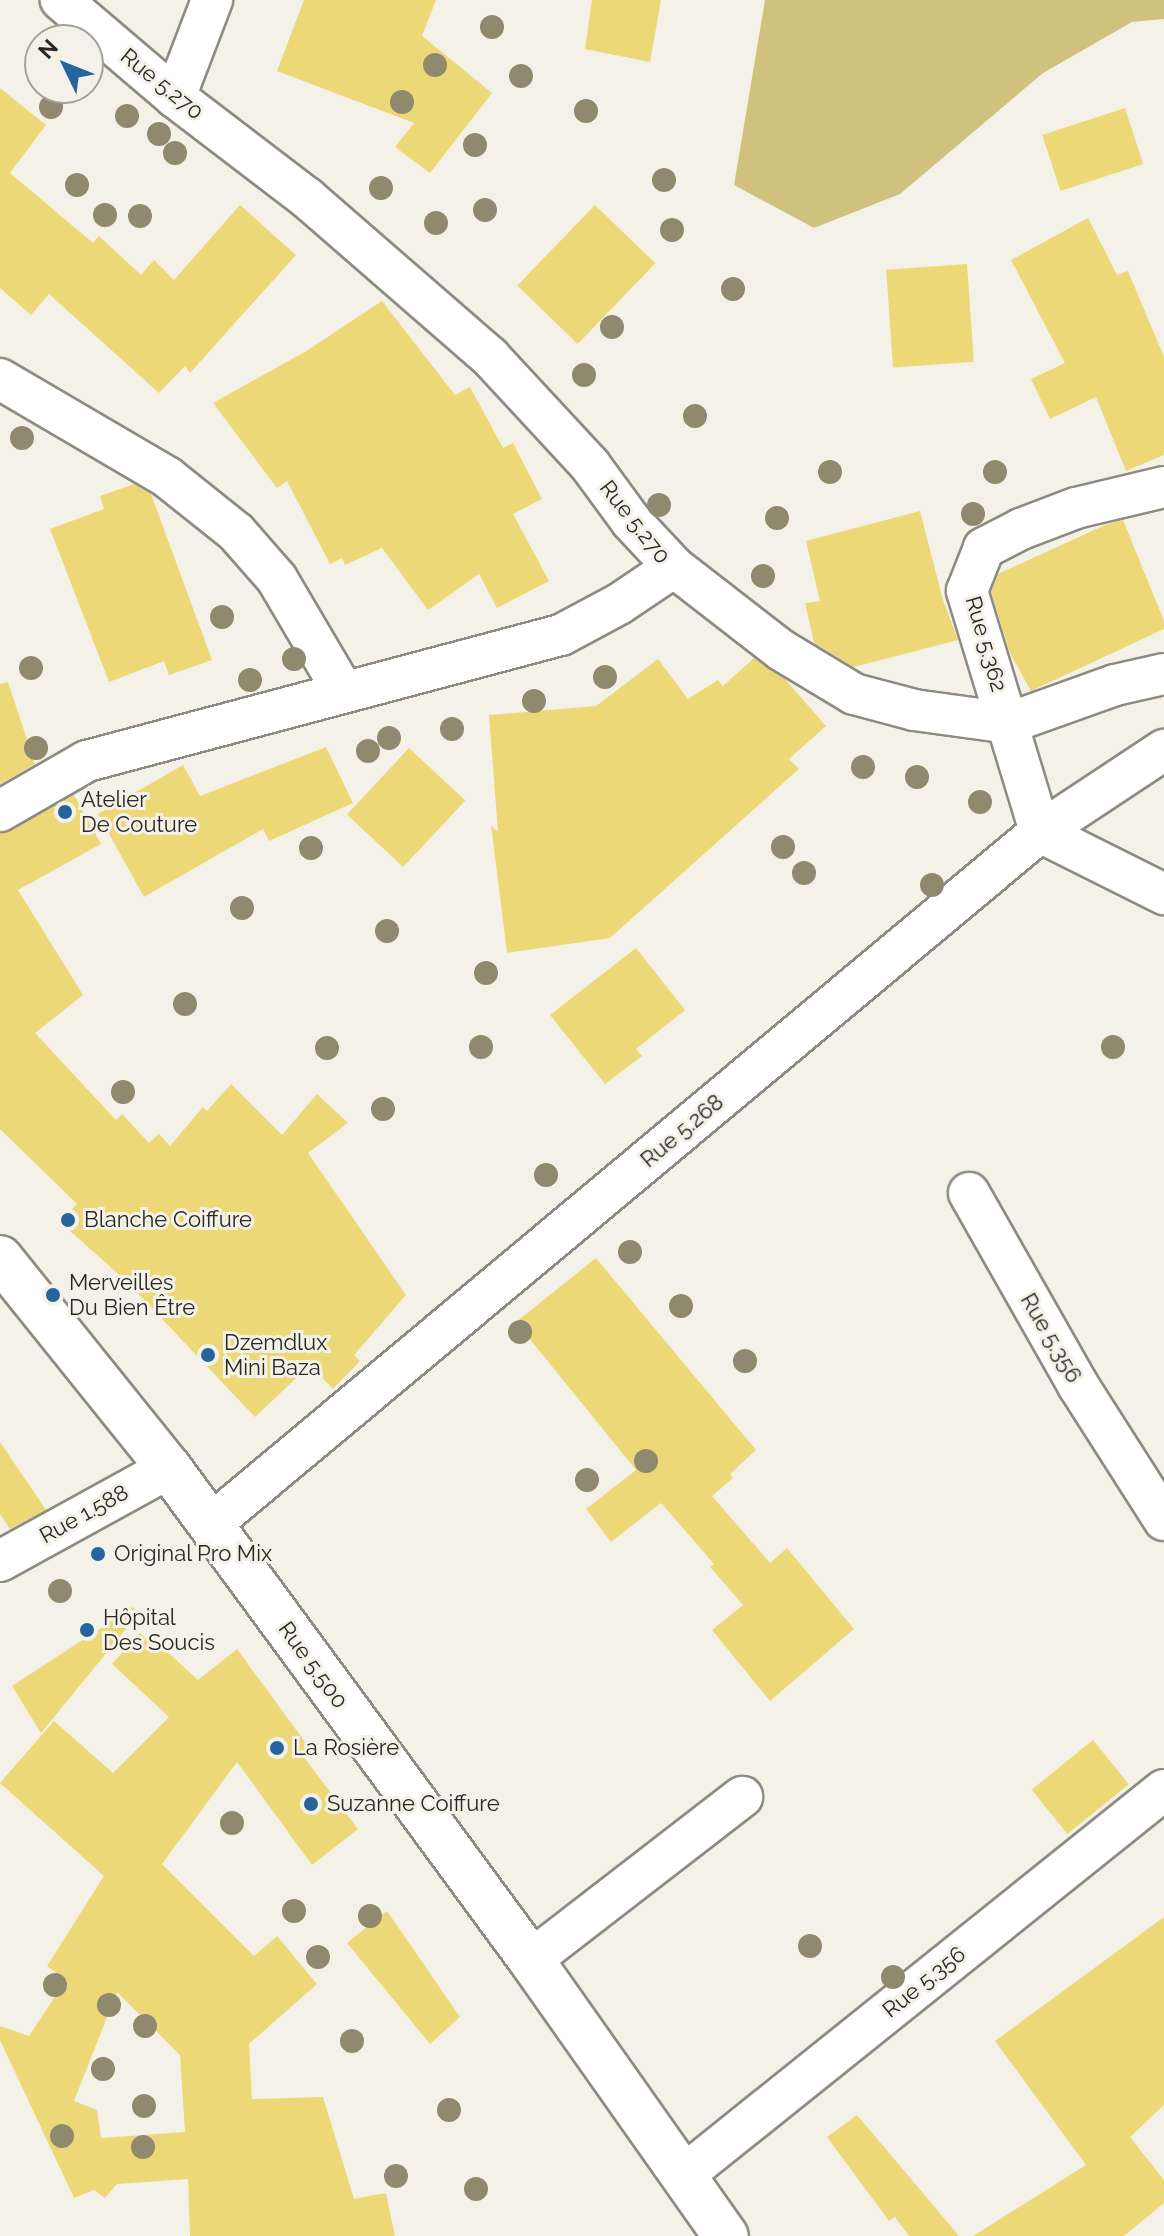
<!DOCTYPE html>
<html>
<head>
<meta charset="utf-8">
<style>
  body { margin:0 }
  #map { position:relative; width:1164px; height:2236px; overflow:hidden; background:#f4f2e8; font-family:Raleway,sans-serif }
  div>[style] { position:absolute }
  .green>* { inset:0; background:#d0c27e }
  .building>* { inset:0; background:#edd877; transform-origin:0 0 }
  .roads { filter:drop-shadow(2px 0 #8d8b82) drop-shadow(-2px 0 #8d8b82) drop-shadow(0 2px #8d8b82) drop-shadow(0 -2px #8d8b82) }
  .street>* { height:40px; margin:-20px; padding:0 20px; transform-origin:20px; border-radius:20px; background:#fff }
  .secondary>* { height:44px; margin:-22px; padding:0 22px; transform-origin:22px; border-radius:22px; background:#fff }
  .trees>* { width:24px; height:24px; margin:-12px; border-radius:50%; background:#8f8a6d }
  .dots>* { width:22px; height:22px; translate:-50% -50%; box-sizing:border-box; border:4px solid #f4f2e8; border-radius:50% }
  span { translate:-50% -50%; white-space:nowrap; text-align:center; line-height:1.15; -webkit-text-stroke:6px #f4f2e8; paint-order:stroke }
  .street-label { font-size:22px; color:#292825 }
  .poi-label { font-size:22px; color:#292825 }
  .left { translate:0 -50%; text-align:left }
  .north { position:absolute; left:24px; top:24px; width:80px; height:80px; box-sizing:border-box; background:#f4f2e8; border:2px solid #a3a19a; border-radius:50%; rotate:313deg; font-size:22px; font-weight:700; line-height:32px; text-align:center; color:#292825 }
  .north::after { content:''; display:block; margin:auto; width:28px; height:36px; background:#25659b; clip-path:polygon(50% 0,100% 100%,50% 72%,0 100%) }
</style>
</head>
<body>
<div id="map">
  <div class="green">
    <i style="clip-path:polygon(765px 0,1164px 0,1164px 19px,1132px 22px,1043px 73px,900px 194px,814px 228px,734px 185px)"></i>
  </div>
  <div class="building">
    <i style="clip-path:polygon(304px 0,436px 0,422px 36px,492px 93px,430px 173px,395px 147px,414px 123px,277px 71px)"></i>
    <i style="clip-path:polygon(592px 0,661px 0,650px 62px,585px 49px)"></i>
    <i style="clip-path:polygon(0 88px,46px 125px,10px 173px,93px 243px,99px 236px,141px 275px,154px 260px,174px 280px,240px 205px,296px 255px,190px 373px,185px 366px,159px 393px,49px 294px,31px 315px,0 288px)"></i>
    <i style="left:1125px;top:108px;width:59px;height:87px;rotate:72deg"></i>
    <i style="left:595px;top:205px;width:84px;height:112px;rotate:44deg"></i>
    <i style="clip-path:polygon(1088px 218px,1117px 275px,1128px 271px,1164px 357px,1164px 455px,1126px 471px,1096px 397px,1050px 419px,1031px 379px,1065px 363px,1011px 260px)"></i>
    <i style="left:967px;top:264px;width:98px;height:81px;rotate:86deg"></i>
    <i style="clip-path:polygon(382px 301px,455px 395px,470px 387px,503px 448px,513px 443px,542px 499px,513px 514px,549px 581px,497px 608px,479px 574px,428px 610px,382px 548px,345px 565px,342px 558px,330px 564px,287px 481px,277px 488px,213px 403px,308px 350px)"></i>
    <i style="clip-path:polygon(134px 484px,151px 494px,212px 660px,169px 675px,164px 661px,109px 682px,50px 529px,104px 509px,100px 496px)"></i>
    <i style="clip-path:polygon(920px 511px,943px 600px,958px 640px,854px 667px,814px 643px,805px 603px,820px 601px,806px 541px)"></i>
    <i style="clip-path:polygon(1123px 520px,1164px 621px,1164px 629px,1031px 691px,1010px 653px,991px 592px,998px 574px,1105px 525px)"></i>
    <i style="clip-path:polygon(754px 658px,784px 678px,826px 726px,789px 759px,799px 769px,610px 938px,507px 953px,491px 825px,498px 832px,489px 715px,596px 706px,658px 659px,688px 699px,718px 680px,723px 686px)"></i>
    <i style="clip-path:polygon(8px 682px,35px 764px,0 784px,0 684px)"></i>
    <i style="clip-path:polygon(326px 747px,353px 803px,269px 841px,263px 829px,144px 897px,98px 814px,183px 765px,200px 796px)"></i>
    <i style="left:409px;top:748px;width:77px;height:91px;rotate:43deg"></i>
    <i style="clip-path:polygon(74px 795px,101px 844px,18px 890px,83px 995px,35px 1033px,116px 1120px,122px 1114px,149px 1143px,159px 1134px,170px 1146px,203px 1107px,207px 1111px,231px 1084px,282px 1135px,317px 1094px,348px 1123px,308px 1153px,406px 1295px,354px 1355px,360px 1361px,333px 1389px,310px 1365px,255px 1417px,125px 1280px,60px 1222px,77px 1204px,0 1129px,0 834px)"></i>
    <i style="clip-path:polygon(636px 948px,685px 1010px,636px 1049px,642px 1056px,605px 1084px,550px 1015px)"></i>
    <i style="clip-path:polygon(596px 1258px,756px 1450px,730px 1474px,733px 1478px,712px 1496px,770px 1563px,787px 1548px,854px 1629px,770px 1701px,712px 1630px,743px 1605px,710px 1567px,714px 1564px,661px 1503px,611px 1542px,586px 1509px,636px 1470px,516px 1322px)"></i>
    <i style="clip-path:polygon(0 1442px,46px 1510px,10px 1529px,0 1514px)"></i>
    <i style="clip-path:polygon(133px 1607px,139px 1613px,41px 1733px,12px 1686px)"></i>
    <i style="clip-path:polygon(evenodd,140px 1633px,158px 1649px,160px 1645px,198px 1680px,237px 1649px,311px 1750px,303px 1756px,358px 1829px,312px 1865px,237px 1762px,162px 1864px,254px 1956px,277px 1936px,317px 1984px,249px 2044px,252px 2099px,323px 2097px,354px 2199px,386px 2193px,395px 2236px,190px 2236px,188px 2179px,117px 2184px,105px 2198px,94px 2190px,74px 2198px,0 2040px,0 2026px,29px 2036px,66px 1980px,47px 1966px,104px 1876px,0 1783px,54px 1721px,113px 1773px,169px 1717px,112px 1664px,140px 1633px,117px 1992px,180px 2055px,185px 2132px,101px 2138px,97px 2110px,74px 2101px,117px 1992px)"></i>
    <i style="left:1093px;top:1740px;width:57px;height:79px;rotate:51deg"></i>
    <i style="clip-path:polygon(387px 1911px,460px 2017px,430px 2044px,347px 1943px)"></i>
    <i style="clip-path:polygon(1164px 1917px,1164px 2105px,1130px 2137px,1164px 2180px,1164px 2203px,1124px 2236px,973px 2236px,1086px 2165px,995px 2041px)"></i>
    <i style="clip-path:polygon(857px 2115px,923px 2193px,959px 2236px,909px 2236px,895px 2217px,889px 2221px,827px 2137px)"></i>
  </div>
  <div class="roads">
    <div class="street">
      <i style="left:175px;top:97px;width:104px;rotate:-69.1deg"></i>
      <i style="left:0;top:379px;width:194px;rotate:30.4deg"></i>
      <i style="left:167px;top:477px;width:88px;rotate:38.6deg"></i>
      <i style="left:236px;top:532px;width:62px;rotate:48.9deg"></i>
      <i style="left:277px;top:579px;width:130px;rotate:59.5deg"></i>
      <i style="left:1164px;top:487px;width:90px;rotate:166.6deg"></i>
      <i style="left:1076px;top:508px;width:59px;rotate:159.1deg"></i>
      <i style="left:1021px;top:529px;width:42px;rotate:152.8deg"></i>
      <i style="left:984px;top:548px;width:46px;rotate:111.6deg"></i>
      <i style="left:967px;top:591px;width:252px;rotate:73.1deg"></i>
      <i style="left:1040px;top:832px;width:139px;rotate:26.6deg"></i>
      <i style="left:674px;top:567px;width:135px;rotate:37.8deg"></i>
      <i style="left:781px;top:650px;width:85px;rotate:31.1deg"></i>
      <i style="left:854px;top:694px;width:62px;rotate:14.9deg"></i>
      <i style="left:914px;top:710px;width:96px;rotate:7.8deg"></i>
      <i style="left:1009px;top:723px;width:113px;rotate:-19.7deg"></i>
      <i style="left:1115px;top:685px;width:50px;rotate:-12.7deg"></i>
      <i style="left:0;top:811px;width:100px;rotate:-29.9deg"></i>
      <i style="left:87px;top:761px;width:490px;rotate:-14.9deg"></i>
      <i style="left:561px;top:635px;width:66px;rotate:-28.1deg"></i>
      <i style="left:619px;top:604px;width:66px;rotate:-33.9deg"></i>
      <i style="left:674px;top:567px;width:63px;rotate:-133.1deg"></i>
      <i style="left:631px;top:521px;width:69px;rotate:-126.2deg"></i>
      <i style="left:590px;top:465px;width:147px;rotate:-132.8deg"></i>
      <i style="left:490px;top:357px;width:242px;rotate:-139deg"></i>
      <i style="left:307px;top:198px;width:166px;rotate:-142.6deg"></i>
      <i style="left:175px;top:97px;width:150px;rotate:-139.6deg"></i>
      <i style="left:969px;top:1193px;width:221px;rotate:60.4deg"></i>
      <i style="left:1078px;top:1385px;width:160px;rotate:57.5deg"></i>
      <i style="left:210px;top:1525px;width:1081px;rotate:-39.86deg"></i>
      <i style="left:1040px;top:832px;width:149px;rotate:-33.5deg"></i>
      <i style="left:0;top:1561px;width:193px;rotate:-28.8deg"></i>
      <i style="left:531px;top:1960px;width:267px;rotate:-37.7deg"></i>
      <i style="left:685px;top:2174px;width:614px;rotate:-38.72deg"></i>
    </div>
    <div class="secondary">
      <i style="left:0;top:1258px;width:270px;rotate:51.2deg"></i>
      <i style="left:169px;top:1468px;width:611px;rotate:53.66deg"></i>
      <i style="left:531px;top:1960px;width:338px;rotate:54.8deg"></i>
    </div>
  </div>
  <div class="trees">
    <i style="left:492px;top:27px"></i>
    <i style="left:435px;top:65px"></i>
    <i style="left:521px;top:76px"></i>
    <i style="left:402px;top:102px"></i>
    <i style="left:51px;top:107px"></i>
    <i style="left:586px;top:111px"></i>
    <i style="left:127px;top:116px"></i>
    <i style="left:159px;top:134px"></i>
    <i style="left:475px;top:145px"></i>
    <i style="left:175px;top:153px"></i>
    <i style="left:664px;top:180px"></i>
    <i style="left:77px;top:185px"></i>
    <i style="left:381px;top:188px"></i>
    <i style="left:485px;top:210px"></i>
    <i style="left:105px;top:215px"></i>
    <i style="left:140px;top:216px"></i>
    <i style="left:436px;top:223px"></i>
    <i style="left:672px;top:230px"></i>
    <i style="left:733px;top:289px"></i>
    <i style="left:612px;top:327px"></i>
    <i style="left:584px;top:375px"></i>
    <i style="left:695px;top:416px"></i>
    <i style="left:22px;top:438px"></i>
    <i style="left:830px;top:472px"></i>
    <i style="left:995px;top:472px"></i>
    <i style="left:659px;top:505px"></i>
    <i style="left:973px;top:514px"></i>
    <i style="left:777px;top:518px"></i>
    <i style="left:763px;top:576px"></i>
    <i style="left:222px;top:617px"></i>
    <i style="left:294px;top:659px"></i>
    <i style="left:31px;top:668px"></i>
    <i style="left:605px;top:677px"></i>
    <i style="left:250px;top:680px"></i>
    <i style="left:534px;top:701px"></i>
    <i style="left:452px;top:729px"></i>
    <i style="left:389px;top:738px"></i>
    <i style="left:36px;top:748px"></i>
    <i style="left:368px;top:751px"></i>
    <i style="left:863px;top:767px"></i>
    <i style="left:917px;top:777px"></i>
    <i style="left:980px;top:802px"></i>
    <i style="left:783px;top:847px"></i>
    <i style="left:311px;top:848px"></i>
    <i style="left:804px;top:873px"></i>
    <i style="left:932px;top:885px"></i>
    <i style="left:242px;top:908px"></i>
    <i style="left:387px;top:931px"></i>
    <i style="left:486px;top:973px"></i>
    <i style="left:185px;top:1004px"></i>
    <i style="left:481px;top:1047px"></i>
    <i style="left:1113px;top:1047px"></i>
    <i style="left:327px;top:1048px"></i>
    <i style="left:123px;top:1092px"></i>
    <i style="left:383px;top:1109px"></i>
    <i style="left:546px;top:1175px"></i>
    <i style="left:630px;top:1252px"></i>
    <i style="left:681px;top:1306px"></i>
    <i style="left:520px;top:1332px"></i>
    <i style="left:745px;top:1361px"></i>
    <i style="left:646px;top:1461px"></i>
    <i style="left:587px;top:1480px"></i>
    <i style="left:60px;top:1591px"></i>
    <i style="left:232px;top:1823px"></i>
    <i style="left:294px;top:1911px"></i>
    <i style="left:370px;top:1916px"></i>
    <i style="left:810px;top:1946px"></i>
    <i style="left:318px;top:1957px"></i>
    <i style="left:893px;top:1977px"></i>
    <i style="left:55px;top:1985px"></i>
    <i style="left:109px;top:2005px"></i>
    <i style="left:145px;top:2026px"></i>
    <i style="left:352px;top:2041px"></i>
    <i style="left:103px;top:2069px"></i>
    <i style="left:144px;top:2106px"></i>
    <i style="left:449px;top:2110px"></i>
    <i style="left:62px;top:2136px"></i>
    <i style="left:143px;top:2147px"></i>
    <i style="left:396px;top:2176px"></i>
    <i style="left:476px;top:2189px"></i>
  </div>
  <div class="dots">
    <i style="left:65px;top:812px;background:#25659b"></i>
    <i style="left:68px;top:1220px;background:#25659b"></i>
    <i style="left:53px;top:1295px;background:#25659b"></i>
    <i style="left:208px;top:1355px;background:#25659b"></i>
    <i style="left:98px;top:1554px;background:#25659b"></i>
    <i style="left:87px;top:1630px;background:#25659b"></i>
    <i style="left:277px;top:1748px;background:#25659b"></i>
    <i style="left:311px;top:1804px;background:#25659b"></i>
  </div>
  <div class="street-label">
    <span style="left:162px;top:84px;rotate:39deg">Rue 5.270</span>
    <span style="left:635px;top:522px;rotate:52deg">Rue 5.270</span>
    <span style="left:986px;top:644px;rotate:74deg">Rue 5.362</span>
    <span style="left:682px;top:1131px;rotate:-40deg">Rue 5.268</span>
    <span style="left:1051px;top:1338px;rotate:60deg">Rue 5.356</span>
    <span style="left:84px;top:1514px;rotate:-29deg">Rue 1.588</span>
    <span style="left:313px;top:1665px;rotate:54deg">Rue 5.500</span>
    <span style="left:924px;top:1982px;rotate:-39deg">Rue 5.356</span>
  </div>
  <div class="poi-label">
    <span class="left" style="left:81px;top:812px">Atelier<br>De Couture</span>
    <span class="left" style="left:84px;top:1220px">Blanche Coiffure</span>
    <span class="left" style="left:69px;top:1295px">Merveilles<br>Du Bien Être</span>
    <span class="left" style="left:224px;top:1355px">Dzemdlux<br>Mini Baza</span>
    <span class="left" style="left:114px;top:1554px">Original Pro Mix</span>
    <span class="left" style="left:103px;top:1630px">Hôpital<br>Des Soucis</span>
    <span class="left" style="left:293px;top:1748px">La Rosière</span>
    <span class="left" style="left:327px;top:1804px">Suzanne Coiffure</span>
  </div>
  <div class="north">N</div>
</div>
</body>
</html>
